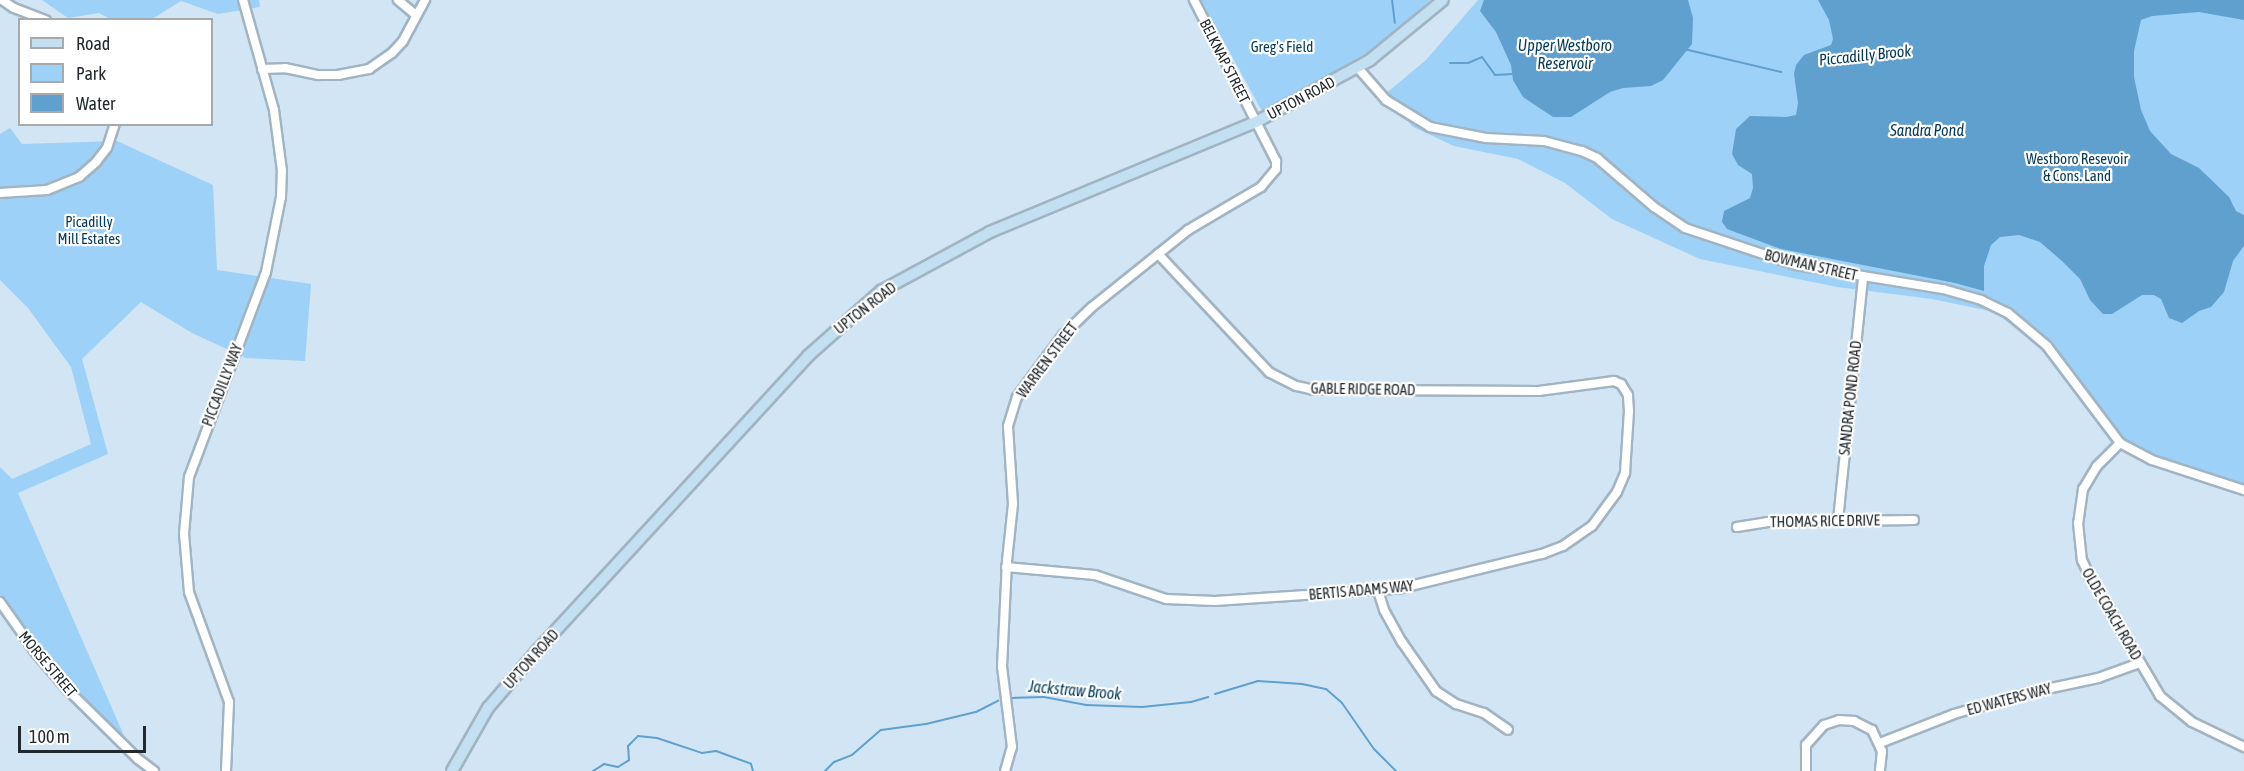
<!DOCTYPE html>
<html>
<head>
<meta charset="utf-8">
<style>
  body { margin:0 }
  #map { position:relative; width:2244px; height:771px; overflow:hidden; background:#d2e5f4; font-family:"Asap Condensed",sans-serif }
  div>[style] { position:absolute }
  .green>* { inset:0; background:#9dd1f7 }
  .water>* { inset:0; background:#5fa0ce }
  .stream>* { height:2px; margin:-1px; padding:0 1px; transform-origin:1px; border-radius:1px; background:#5fa0ce }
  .roads { filter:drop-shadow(2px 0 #a2b4c2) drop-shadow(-2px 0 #a2b4c2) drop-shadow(0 2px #a2b4c2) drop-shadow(0 -2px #a2b4c2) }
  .minor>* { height:8px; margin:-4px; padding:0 4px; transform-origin:4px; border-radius:4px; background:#fff }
  .secondary>* { height:10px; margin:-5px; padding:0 5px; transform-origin:5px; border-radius:5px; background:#c3e0f3 }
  span { translate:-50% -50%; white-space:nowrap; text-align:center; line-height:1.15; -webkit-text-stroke:4.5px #fff; paint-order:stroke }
  .park-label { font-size:15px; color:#043b5a }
  .street-label { font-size:15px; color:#22292e }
  .water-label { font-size:16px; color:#023957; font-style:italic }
  .legend { position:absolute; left:18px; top:18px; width:195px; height:108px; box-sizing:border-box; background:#fff; border:2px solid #a7a9ab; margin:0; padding:8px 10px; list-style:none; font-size:18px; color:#22292e }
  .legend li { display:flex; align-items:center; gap:12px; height:30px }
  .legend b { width:30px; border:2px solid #a7a9ab }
  .scale { position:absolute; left:18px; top:726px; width:128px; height:27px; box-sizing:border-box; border:3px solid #22292e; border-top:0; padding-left:8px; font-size:18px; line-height:21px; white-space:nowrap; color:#22292e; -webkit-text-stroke:4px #fff; paint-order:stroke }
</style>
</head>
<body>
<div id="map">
  <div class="green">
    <i style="clip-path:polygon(42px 0,259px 0,260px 7px,218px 14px,181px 1px,152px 19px,112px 20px,99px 13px,68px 18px)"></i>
    <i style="clip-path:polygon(1201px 0,1430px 0,1389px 38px,1339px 71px,1263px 113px)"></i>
    <i style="clip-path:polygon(1478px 0,2244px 0,2244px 492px,2130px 451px,2072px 373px,1995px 312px,1932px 299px,1837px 287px,1700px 259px,1612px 219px,1565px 183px,1518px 159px,1454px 146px,1413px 127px,1384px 95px,1426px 60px)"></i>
    <i style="clip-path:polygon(10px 128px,22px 144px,117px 141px,213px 185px,217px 270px,311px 284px,305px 361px,246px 358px,192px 333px,141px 302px,82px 359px,108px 454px,18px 493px,132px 754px,69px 691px,0 602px,0 467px,12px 479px,91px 444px,71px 367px,28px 308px,0 280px,0 134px)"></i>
  </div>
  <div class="water">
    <i style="clip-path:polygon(1484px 0,1688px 0,1693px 18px,1692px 44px,1663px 80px,1651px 86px,1623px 88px,1610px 92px,1571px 117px,1553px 117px,1523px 97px,1513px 80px,1511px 65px,1496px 32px,1480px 11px)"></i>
    <i style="clip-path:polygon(1818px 0,2244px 0,2244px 20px,2199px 12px,2152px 16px,2141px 20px,2134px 51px,2134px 77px,2141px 110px,2150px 131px,2171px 154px,2199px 168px,2229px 197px,2236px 211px,2244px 215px,2244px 246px,2233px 261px,2224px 292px,2211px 307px,2199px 311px,2182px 323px,2169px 318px,2161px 299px,2154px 295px,2142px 295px,2112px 314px,2103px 314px,2090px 300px,2080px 279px,2062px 261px,2040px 242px,2019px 235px,2000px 237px,1991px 245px,1984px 266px,1984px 291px,1955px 283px,1781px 249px,1727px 229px,1722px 222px,1724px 211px,1750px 198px,1753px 188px,1752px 174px,1738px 165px,1732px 154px,1736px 129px,1750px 116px,1786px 117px,1796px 115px,1798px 103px,1794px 74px,1796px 65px,1804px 55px,1831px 45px,1833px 39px,1829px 20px)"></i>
  </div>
  <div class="stream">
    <i style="left:1392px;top:0;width:23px;rotate:83deg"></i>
    <i style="left:1684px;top:49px;width:100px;rotate:13.3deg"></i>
    <i style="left:1450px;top:63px;width:18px"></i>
    <i style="left:1468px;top:63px;width:15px;rotate:-23deg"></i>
    <i style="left:1482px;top:57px;width:22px;rotate:54deg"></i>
    <i style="left:1495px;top:75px;width:18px;rotate:-3deg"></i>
    <i style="left:1215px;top:694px;width:45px;rotate:-16.8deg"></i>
    <i style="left:1258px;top:681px;width:44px;rotate:3.9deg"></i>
    <i style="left:1302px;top:684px;width:25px;rotate:12deg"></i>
    <i style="left:1326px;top:689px;width:21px;rotate:41deg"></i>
    <i style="left:1342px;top:703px;width:56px;rotate:55.2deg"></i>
    <i style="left:1374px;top:749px;width:31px;rotate:45deg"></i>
    <i style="left:1012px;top:698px;width:32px;rotate:-2deg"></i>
    <i style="left:1044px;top:697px;width:43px;rotate:10.8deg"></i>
    <i style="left:1086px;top:705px;width:56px;rotate:2deg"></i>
    <i style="left:1142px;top:707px;width:49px;rotate:-5.8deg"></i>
    <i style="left:1191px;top:702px;width:18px;rotate:-16deg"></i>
    <i style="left:593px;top:771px;width:13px;rotate:-32deg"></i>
    <i style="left:604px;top:764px;width:14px;rotate:12deg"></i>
    <i style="left:618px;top:767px;width:13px;rotate:-32deg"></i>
    <i style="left:629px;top:760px;width:14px;rotate:-94deg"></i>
    <i style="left:628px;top:746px;width:14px;rotate:-45deg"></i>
    <i style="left:638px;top:736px;width:19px;rotate:6deg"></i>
    <i style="left:657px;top:738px;width:47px;rotate:18.4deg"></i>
    <i style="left:702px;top:753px;width:14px;rotate:-8deg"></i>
    <i style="left:716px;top:751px;width:37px;rotate:20deg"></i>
    <i style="left:751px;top:764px;width:7px;rotate:74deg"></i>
    <i style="left:825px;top:771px;width:13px;rotate:-45deg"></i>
    <i style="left:834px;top:762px;width:19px;rotate:-21deg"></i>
    <i style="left:852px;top:755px;width:38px;rotate:-41deg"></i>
    <i style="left:881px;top:730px;width:45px;rotate:-7.6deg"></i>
    <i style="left:926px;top:724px;width:51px;rotate:-13.5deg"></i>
    <i style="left:976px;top:712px;width:25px;rotate:-27deg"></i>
  </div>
  <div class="roads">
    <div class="minor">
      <i style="left:2px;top:0;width:14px;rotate:34deg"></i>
      <i style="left:14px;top:8px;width:34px;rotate:21deg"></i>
      <i style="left:398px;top:0;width:23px;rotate:40deg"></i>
      <i style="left:1358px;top:68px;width:43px;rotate:48.8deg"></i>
      <i style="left:1386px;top:100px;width:52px;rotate:31.5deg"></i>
      <i style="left:1430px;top:127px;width:57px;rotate:11.1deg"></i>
      <i style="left:1486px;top:138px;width:58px;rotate:3deg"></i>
      <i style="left:1544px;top:141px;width:39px;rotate:15deg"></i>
      <i style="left:1582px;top:151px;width:17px;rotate:25deg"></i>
      <i style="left:1597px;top:158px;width:75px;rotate:40.7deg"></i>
      <i style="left:1654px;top:207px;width:37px;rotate:34deg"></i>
      <i style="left:1685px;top:228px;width:117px;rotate:18.4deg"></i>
      <i style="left:1796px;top:265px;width:149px;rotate:9.3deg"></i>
      <i style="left:1943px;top:289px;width:40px;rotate:16deg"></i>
      <i style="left:1981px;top:300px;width:30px;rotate:26deg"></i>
      <i style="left:2008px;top:313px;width:51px;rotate:40.2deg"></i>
      <i style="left:2047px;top:346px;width:121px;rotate:53deg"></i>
      <i style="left:2120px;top:443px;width:36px;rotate:28deg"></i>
      <i style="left:2152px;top:460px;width:97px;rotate:18.1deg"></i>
      <i style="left:262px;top:69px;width:23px;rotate:-2deg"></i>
      <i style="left:285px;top:68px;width:34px;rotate:12deg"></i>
      <i style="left:318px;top:75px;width:20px"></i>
      <i style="left:338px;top:75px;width:32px;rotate:-11deg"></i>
      <i style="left:369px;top:69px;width:28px;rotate:-35deg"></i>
      <i style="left:392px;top:53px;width:16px;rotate:-47deg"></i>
      <i style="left:403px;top:41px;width:47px;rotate:-61.8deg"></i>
      <i style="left:0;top:193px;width:47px;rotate:-3.7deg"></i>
      <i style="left:47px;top:190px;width:35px;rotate:-22deg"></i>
      <i style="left:79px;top:177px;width:23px;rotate:-41deg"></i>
      <i style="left:96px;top:162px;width:18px;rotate:-52deg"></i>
      <i style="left:107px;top:148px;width:25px;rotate:-72deg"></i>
      <i style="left:2120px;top:443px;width:33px;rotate:135deg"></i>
      <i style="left:2097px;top:466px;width:27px;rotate:121deg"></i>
      <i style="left:2083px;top:489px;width:34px;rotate:98deg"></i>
      <i style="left:2078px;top:523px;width:37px;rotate:84deg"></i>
      <i style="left:2082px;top:560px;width:19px;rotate:65deg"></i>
      <i style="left:2090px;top:577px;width:138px;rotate:59.5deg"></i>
      <i style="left:2160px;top:696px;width:41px;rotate:39.1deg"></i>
      <i style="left:2192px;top:722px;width:58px;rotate:25.7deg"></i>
      <i style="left:1838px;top:520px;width:244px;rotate:-84.1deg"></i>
      <i style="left:1737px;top:527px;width:30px;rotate:-9deg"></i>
      <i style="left:1767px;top:522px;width:147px;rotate:-0.8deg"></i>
      <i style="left:1006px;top:567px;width:89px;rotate:5.1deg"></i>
      <i style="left:1095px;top:575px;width:75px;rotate:18.7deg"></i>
      <i style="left:1166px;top:599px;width:49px;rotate:2.3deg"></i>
      <i style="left:1215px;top:601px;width:183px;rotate:-3.8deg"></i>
      <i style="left:1398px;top:589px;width:148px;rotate:-13.7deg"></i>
      <i style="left:1542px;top:554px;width:22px;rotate:-21deg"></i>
      <i style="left:1563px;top:546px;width:35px;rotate:-35deg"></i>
      <i style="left:1592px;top:526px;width:42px;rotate:-53.7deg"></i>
      <i style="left:1617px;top:492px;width:21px;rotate:-67deg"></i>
      <i style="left:1625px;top:473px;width:62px;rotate:-86.3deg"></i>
      <i style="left:1629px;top:411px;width:16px;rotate:-94deg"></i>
      <i style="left:1628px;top:395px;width:13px;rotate:-122deg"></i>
      <i style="left:1621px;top:384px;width:8px;rotate:-157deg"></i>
      <i style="left:1614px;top:381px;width:76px;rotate:172.4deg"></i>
      <i style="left:1539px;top:391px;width:225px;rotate:-179.7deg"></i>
      <i style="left:1314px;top:390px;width:18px;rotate:-167deg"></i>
      <i style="left:1296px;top:386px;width:30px;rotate:-153deg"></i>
      <i style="left:1269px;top:372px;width:162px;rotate:-133.2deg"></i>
      <i style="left:1378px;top:591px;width:20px;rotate:72deg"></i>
      <i style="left:1384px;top:610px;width:37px;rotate:61deg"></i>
      <i style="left:1402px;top:642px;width:60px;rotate:55.2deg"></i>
      <i style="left:1436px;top:691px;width:24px;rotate:33deg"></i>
      <i style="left:1456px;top:704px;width:29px;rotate:18deg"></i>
      <i style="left:1484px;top:713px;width:29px;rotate:35deg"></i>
      <i style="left:0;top:602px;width:62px;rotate:54.8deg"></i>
      <i style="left:36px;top:653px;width:49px;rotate:49.1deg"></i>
      <i style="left:68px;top:690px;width:98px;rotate:44.6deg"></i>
      <i style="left:138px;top:759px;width:20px;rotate:37deg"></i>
      <i style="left:1880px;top:743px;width:79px;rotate:-21.4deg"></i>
      <i style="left:1954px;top:714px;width:72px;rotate:-16.2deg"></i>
      <i style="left:2023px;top:694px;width:77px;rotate:-12deg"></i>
      <i style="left:2098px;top:678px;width:45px;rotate:-19.7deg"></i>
      <i style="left:226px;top:771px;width:69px;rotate:-87.5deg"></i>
      <i style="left:229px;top:702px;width:117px;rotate:-110deg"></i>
      <i style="left:189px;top:592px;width:58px;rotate:-94.9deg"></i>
      <i style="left:184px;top:534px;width:57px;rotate:-85deg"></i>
      <i style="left:189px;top:477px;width:219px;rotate:-69.4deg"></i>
      <i style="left:266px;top:272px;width:76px;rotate:-78.7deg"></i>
      <i style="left:281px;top:197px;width:26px;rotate:-88deg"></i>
      <i style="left:282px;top:171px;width:62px;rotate:-97.5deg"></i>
      <i style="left:274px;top:110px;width:114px;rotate:-105.7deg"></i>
      <i style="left:1005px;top:771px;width:25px;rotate:-74deg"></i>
      <i style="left:1012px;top:747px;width:81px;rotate:-97.1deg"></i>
      <i style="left:1002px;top:667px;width:106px;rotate:-87.3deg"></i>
      <i style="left:1007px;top:561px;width:57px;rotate:-84deg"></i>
      <i style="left:1013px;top:504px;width:78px;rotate:-93.7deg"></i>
      <i style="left:1008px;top:426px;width:30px;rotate:-73deg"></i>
      <i style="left:1017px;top:397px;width:77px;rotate:-53.4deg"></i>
      <i style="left:1063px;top:335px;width:40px;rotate:-44deg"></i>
      <i style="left:1092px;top:307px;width:123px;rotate:-38.7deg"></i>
      <i style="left:1188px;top:230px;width:85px;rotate:-30.5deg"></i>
      <i style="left:1261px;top:187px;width:23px;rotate:-50deg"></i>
      <i style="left:1276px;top:169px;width:8px;rotate:-90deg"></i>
      <i style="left:1276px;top:161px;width:181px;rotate:-117deg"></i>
      <i style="left:1806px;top:771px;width:26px;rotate:-90deg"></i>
      <i style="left:1806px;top:745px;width:27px;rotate:-48deg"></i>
      <i style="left:1824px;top:725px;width:16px;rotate:-18deg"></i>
      <i style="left:1839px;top:720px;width:15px;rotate:4deg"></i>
      <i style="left:1854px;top:721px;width:20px;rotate:27deg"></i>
      <i style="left:1872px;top:730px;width:23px;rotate:65deg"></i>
      <i style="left:1882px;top:751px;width:20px;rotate:96deg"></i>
    </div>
    <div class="secondary">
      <i style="left:452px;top:771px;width:73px;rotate:-60.3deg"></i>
      <i style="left:488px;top:708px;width:74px;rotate:-49.4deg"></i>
      <i style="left:536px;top:652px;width:402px;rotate:-47.4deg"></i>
      <i style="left:808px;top:356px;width:98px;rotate:-41.7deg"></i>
      <i style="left:881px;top:291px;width:124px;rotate:-28.4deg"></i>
      <i style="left:990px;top:232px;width:288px;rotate:-22.5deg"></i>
      <i style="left:1256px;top:122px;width:130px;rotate:-28.5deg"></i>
      <i style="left:1370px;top:60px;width:94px;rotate:-39.4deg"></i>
    </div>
  </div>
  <div class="park-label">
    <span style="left:1282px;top:47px">Greg's Field</span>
    <span style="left:2077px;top:167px">Westboro Resevoir<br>&amp; Cons. Land</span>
    <span style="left:89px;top:230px">Picadilly<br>Mill Estates</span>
  </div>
  <div class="street-label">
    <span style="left:1225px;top:61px;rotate:63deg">BELKNAP STREET</span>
    <span style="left:1301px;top:98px;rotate:-28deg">UPTON ROAD</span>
    <span style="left:1811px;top:265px;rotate:13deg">BOWMAN STREET</span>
    <span style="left:865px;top:308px;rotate:-38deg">UPTON ROAD</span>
    <span style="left:1047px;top:360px;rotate:-53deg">WARREN STREET</span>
    <span style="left:222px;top:385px;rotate:-69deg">PICCADILLY WAY</span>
    <span style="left:1363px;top:389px;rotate:1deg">GABLE RIDGE ROAD</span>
    <span style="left:1850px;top:398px;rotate:-84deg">SANDRA POND ROAD</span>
    <span style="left:1825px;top:521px;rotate:-1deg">THOMAS RICE DRIVE</span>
    <span style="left:1361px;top:590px;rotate:-5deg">BERTIS ADAMS WAY</span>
    <span style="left:2112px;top:614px;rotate:60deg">OLDE COACH ROAD</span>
    <span style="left:531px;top:659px;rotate:-48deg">UPTON ROAD</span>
    <span style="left:48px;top:664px;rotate:50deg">MORSE STREET</span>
    <span style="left:2009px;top:699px;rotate:-15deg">ED WATERS WAY</span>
  </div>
  <div class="water-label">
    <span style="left:1565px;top:54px">Upper Westboro<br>Reservoir</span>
    <span style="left:1865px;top:55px;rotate:-6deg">Piccadilly Brook</span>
    <span style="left:1927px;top:130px">Sandra Pond</span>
    <span style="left:1075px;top:690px;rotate:5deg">Jackstraw Brook</span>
  </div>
  <ul class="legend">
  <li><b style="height:8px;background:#c3e0f3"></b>Road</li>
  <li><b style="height:16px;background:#9dd1f7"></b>Park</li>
  <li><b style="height:16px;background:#5fa0ce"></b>Water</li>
  </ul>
  <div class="scale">100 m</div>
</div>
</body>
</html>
